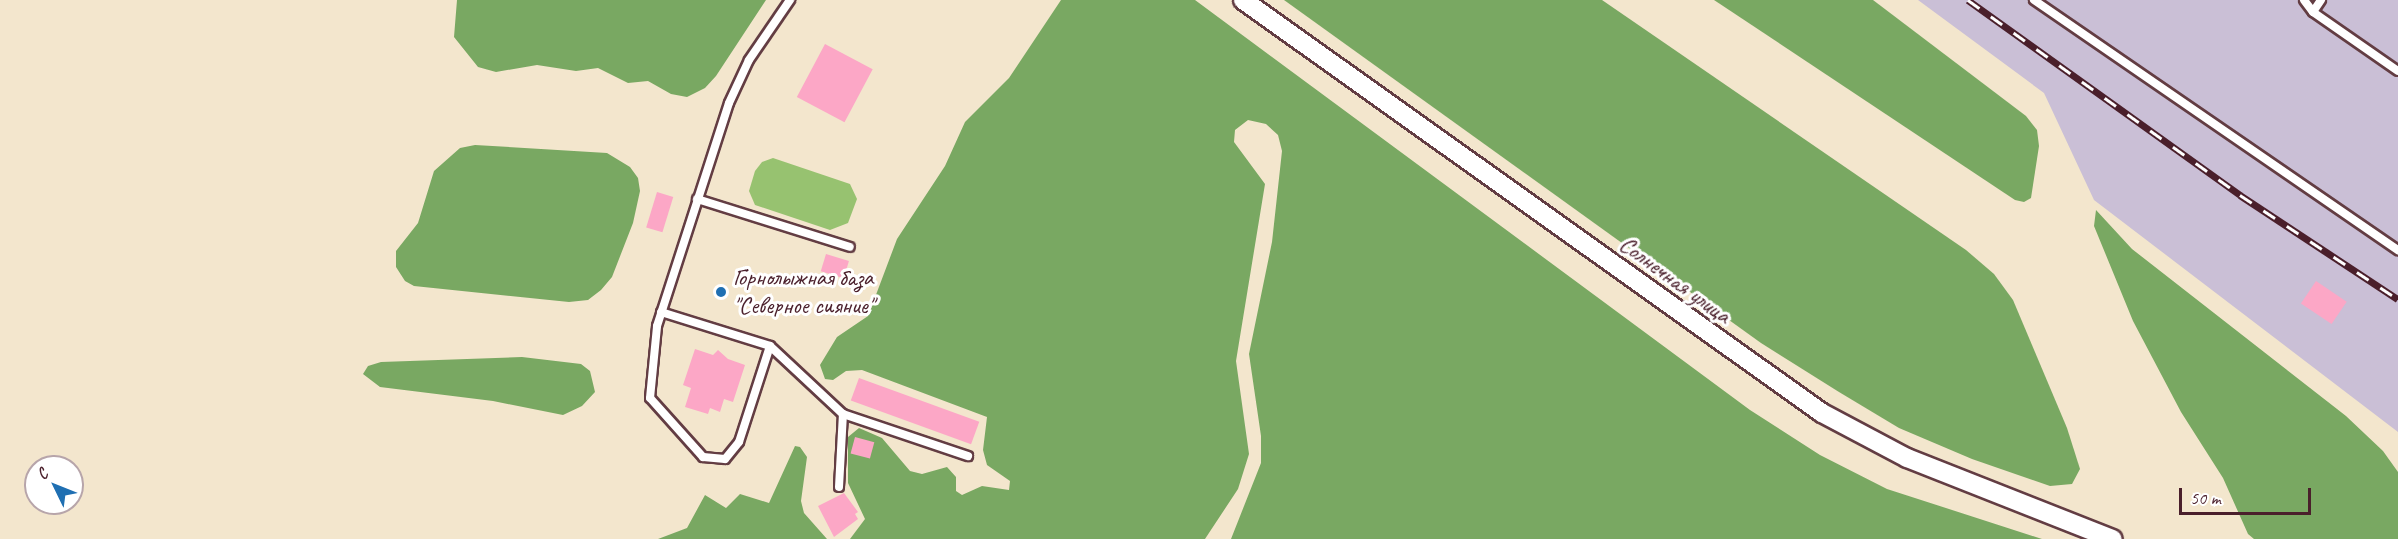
<!DOCTYPE html>
<html>
<head>
<meta charset="utf-8">
<style>
  body { margin:0 }
  #map { position:relative; width:2398px; height:539px; overflow:hidden; background:#f3e6cd; font-family:Caveat,sans-serif }
  div>[style] { position:absolute }
  .industrial>* { inset:0; background:#cabfd6 }
  .green>* { inset:0; background:#97c270 }
  .forest>* { inset:0; background:#79a862 }
  .building>* { inset:0; background:#fca7c6; transform-origin:0 0 }
  .roads { filter:drop-shadow(2px 0 #633d43) drop-shadow(-2px 0 #633d43) drop-shadow(0 2px #633d43) drop-shadow(0 -2px #633d43) }
  .service>* { height:8px; margin:-4px; padding:0 4px; transform-origin:4px; border-radius:4px; background:#fff }
  .tertiary>* { height:18px; margin:-9px; padding:0 9px; transform-origin:9px; border-radius:9px; background:#fff }
  .rail>* { height:7px; margin-top:-3.5px; transform-origin:0; background:repeating-linear-gradient(90deg,#fff 0 14px,#4a1f2b 0 28px); box-sizing:border-box; border-block:2px solid #4a1f2b }
  .dots>* { width:16px; height:16px; translate:-50% -50%; box-sizing:border-box; border:3px solid #fff; border-radius:50% }
  span { translate:-50% -50%; white-space:nowrap; text-align:center; line-height:1.15; -webkit-text-stroke:6px #fff; paint-order:stroke }
  .poi-label { font-size:24px; color:#4a1f2b }
  .left { translate:0 -50%; text-align:left }
  .street-label { font-size:24px; color:#4a1f2b }
  .north { position:absolute; left:24px; top:455px; width:60px; height:60px; box-sizing:border-box; background:#fff; border:2px solid #b7a5aa; border-radius:50%; rotate:313deg; font-size:16px; font-weight:700; line-height:24px; text-align:center; color:#4a1f2b }
  .north::after { content:''; display:block; margin:auto; width:21px; height:27px; background:#1f6fb2; clip-path:polygon(50% 0,100% 100%,50% 72%,0 100%) }
  .scale { position:absolute; left:2179px; top:488px; width:132px; height:27px; box-sizing:border-box; border:3px solid #4a1f2b; border-top:0; padding-left:8px; font-size:18px; line-height:21px; white-space:nowrap; color:#4a1f2b; -webkit-text-stroke:4px #fff; paint-order:stroke }
</style>
</head>
<body>
<div id="map">
  <div class="industrial">
    <i style="clip-path:polygon(1918px 0,2398px 0,2398px 432px,2094px 200px,2044px 93px)"></i>
  </div>
  <div class="green">
    <i style="clip-path:polygon(773px 158px,850px 184px,857px 199px,848px 223px,830px 230px,755px 205px,749px 191px,755px 171px,762px 162px)"></i>
  </div>
  <div class="forest">
    <i style="clip-path:polygon(457px 0,766px 0,716px 76px,705px 88px,687px 97px,671px 94px,648px 81px,628px 83px,598px 68px,576px 71px,537px 65px,496px 72px,478px 67px,454px 37px)"></i>
    <i style="clip-path:polygon(1061px 0,1195px 0,1750px 410px,1820px 455px,1887px 489px,2042px 539px,1231px 539px,1261px 463px,1261px 436px,1249px 354px,1272px 242px,1282px 151px,1278px 135px,1266px 124px,1248px 120px,1235px 130px,1234px 142px,1265px 184px,1236px 361px,1249px 454px,1238px 489px,1205px 539px,850px 539px,865px 519px,848px 483px,848px 437px,859px 428px,882px 438px,910px 471px,922px 474px,947px 467px,956px 477px,956px 491px,962px 495px,982px 486px,1009px 490px,1010px 481px,987px 465px,983px 450px,987px 417px,862px 370px,846px 371px,833px 380px,825px 379px,820px 365px,837px 337px,868px 316px,897px 239px,945px 166px,965px 122px,1009px 78px)"></i>
    <i style="clip-path:polygon(1284px 0,1602px 0,1966px 250px,1994px 274px,2013px 300px,2067px 428px,2080px 469px,2072px 484px,2050px 486px,1972px 459px,1899px 428px,1839px 392px,1761px 343px)"></i>
    <i style="clip-path:polygon(1714px 0,1873px 0,2026px 116px,2037px 130px,2039px 146px,2031px 198px,2024px 202px,2015px 200px)"></i>
    <i style="clip-path:polygon(475px 145px,607px 153px,630px 167px,638px 178px,640px 191px,633px 223px,612px 277px,601px 290px,588px 300px,569px 302px,414px 286px,405px 281px,396px 267px,396px 251px,418px 223px,434px 171px,460px 148px)"></i>
    <i style="clip-path:polygon(2096px 210px,2132px 249px,2346px 416px,2383px 451px,2398px 472px,2398px 539px,2254px 539px,2248px 534px,2223px 478px,2181px 412px,2133px 321px,2094px 226px)"></i>
    <i style="clip-path:polygon(522px 357px,581px 364px,590px 371px,595px 392px,582px 406px,563px 415px,493px 401px,380px 387px,363px 374px,368px 366px,381px 362px)"></i>
    <i style="clip-path:polygon(795px 446px,800px 447px,807px 457px,801px 501px,804px 513px,827px 539px,658px 539px,687px 528px,705px 495px,726px 508px,740px 494px,769px 503px)"></i>
  </div>
  <div class="building">
    <i style="left:825px;top:44px;width:54px;height:60px;rotate:28deg"></i>
    <i style="left:657px;top:192px;width:17px;height:37px;rotate:17deg"></i>
    <i style="left:826px;top:254px;width:24px;height:18px;rotate:17deg"></i>
    <i style="left:2316px;top:281px;width:37px;height:27px;rotate:34deg"></i>
    <i style="clip-path:polygon(695px 349px,713px 355px,718px 350px,728px 359px,745px 365px,733px 402px,724px 399px,720px 412px,710px 408px,708px 414px,685px 407px,691px 388px,683px 385px)"></i>
    <i style="left:859px;top:378px;width:128px;height:24px;rotate:20deg"></i>
    <i style="left:855px;top:437px;width:20px;height:17px;rotate:15deg"></i>
    <i style="clip-path:polygon(844px 493px,858px 512px,855px 514px,858px 519px,834px 537px,818px 506px)"></i>
  </div>
  <div class="roads">
    <div class="service">
      <i style="left:2034px;top:0;width:442px;rotate:34.5deg"></i>
      <i style="left:2304px;top:0;width:15px;rotate:53deg"></i>
      <i style="left:2321px;top:0;width:14px;rotate:124deg"></i>
      <i style="left:2313px;top:12px;width:103px;rotate:34.8deg"></i>
      <i style="left:697px;top:199px;width:160px;rotate:17.4deg"></i>
      <i style="left:661px;top:312px;width:114px;rotate:17.3deg"></i>
      <i style="left:770px;top:346px;width:100px;rotate:43deg"></i>
      <i style="left:843px;top:414px;width:132px;rotate:18.6deg"></i>
      <i style="left:770px;top:346px;width:101px;rotate:107.9deg"></i>
      <i style="left:739px;top:442px;width:22px;rotate:129deg"></i>
      <i style="left:725px;top:459px;width:22px;rotate:-175deg"></i>
      <i style="left:703px;top:457px;width:79px;rotate:-131.9deg"></i>
      <i style="left:650px;top:398px;width:72px;rotate:-84.4deg"></i>
      <i style="left:657px;top:326px;width:234px;rotate:-72.1deg"></i>
      <i style="left:729px;top:103px;width:47px;rotate:-65.1deg"></i>
      <i style="left:749px;top:60px;width:73px;rotate:-55.7deg"></i>
      <i style="left:839px;top:487px;width:73px;rotate:-86.9deg"></i>
    </div>
    <div class="tertiary">
      <i style="left:1243px;top:0;width:711px;rotate:35.5deg"></i>
      <i style="left:1822px;top:413px;width:96px;rotate:27.9deg"></i>
      <i style="left:1907px;top:458px;width:221px;rotate:21.5deg"></i>
    </div>
  </div>
  <div class="rail">
    <i style="left:1968px;top:0;width:335px;rotate:35.6deg"></i>
    <i style="left:2240px;top:195px;width:189px;rotate:33.4deg"></i>
  </div>
  <div class="dots">
    <i style="left:721px;top:292px;background:#1f6fb2"></i>
  </div>
  <div class="poi-label">
    <span class="left" style="left:733px;top:292px">Горнолыжная база<br>"Северное сияние"</span>
  </div>
  <div class="street-label">
    <span style="left:1675px;top:280px;rotate:36deg">Солнечная улица</span>
  </div>
  <div class="north">С</div>
  <div class="scale">50 m</div>
</div>
</body>
</html>
